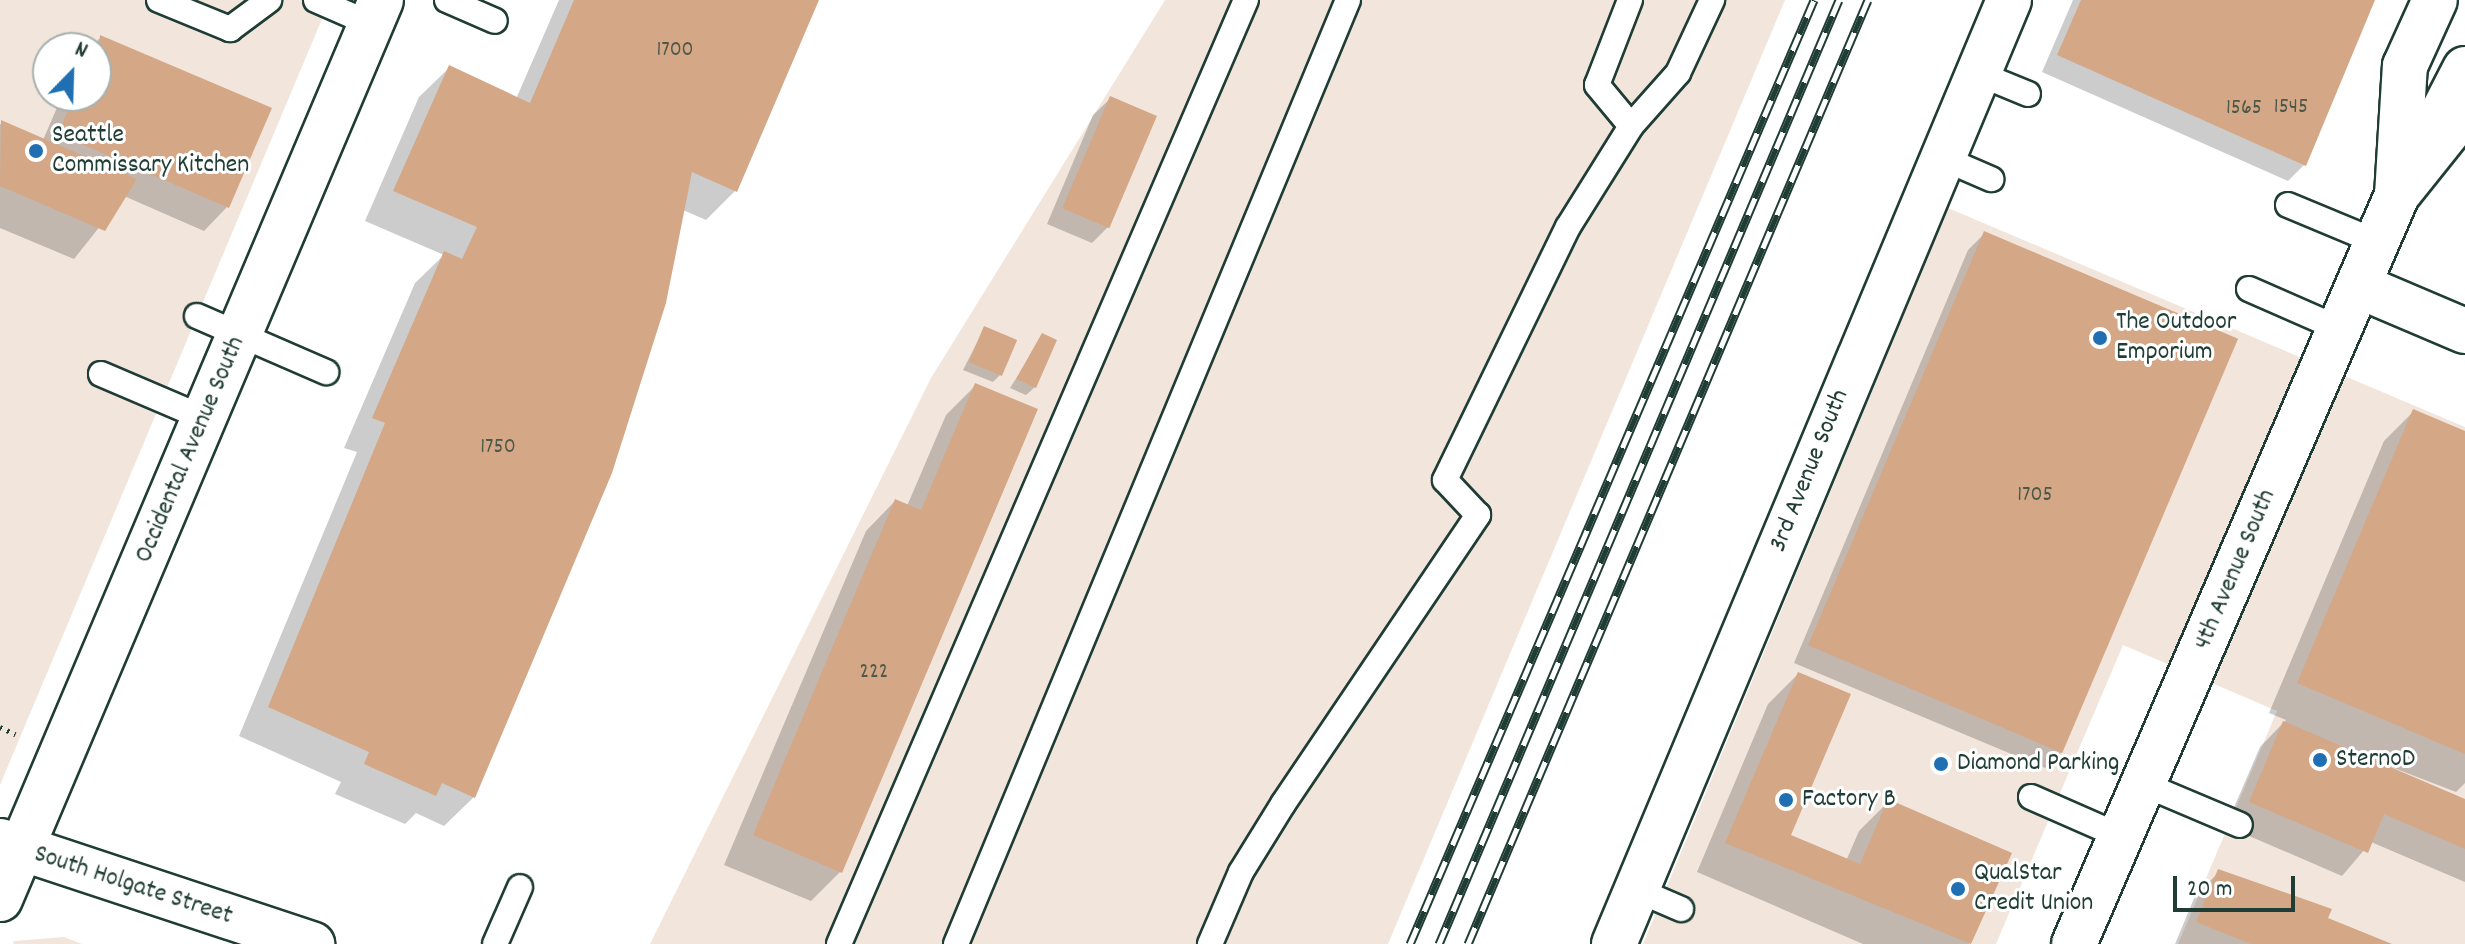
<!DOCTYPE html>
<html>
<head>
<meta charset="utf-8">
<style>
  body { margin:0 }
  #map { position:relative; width:2465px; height:944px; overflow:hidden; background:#fff; font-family:Dekko,sans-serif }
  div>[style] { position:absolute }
  .built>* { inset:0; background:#f2e5db }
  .shadow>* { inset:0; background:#0003 }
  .building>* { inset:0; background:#d4a786; transform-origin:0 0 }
  .path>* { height:5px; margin-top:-2.5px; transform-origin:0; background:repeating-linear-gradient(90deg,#1f3d34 0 2px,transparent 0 8px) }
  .roads { filter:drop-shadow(2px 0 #1f3d34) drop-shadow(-2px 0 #1f3d34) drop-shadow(0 2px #1f3d34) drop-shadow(0 -2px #1f3d34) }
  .lane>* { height:24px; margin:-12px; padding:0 12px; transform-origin:12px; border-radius:12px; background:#fff }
  .street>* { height:44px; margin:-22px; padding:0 22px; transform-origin:22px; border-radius:22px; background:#fff }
  .secondary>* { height:44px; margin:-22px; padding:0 22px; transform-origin:22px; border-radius:22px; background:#fff }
  .primary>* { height:44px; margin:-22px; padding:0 22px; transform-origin:22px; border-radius:22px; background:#fff }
  .rail>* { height:9px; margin-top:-4.5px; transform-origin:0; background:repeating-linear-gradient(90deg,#fff 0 18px,#1f3d34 0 36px); box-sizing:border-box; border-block:2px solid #1f3d34 }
  .dots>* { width:22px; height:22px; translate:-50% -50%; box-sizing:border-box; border:4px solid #fff; border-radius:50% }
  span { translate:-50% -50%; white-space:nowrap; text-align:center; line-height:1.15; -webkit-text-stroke:6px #fff; paint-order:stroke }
  .number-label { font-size:22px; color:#4c5848 }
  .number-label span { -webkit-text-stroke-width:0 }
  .poi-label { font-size:26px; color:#1f3d34 }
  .left { translate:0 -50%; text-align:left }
  .street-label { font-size:26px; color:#1f3d34 }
  .north { position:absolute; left:32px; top:32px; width:80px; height:80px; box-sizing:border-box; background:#fff; border:2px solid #a5b1ae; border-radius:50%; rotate:23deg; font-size:22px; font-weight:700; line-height:32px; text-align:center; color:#1f3d34 }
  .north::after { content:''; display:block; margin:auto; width:28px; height:36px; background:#1f6fb2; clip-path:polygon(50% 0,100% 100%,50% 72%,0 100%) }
  .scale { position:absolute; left:2173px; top:876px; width:122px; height:36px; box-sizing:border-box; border:4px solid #1f3d34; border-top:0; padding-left:10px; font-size:24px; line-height:28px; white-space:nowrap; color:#1f3d34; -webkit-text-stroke:6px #fff; paint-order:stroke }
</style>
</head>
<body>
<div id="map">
  <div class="built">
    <i style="clip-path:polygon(evenodd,0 0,330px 0,0 785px,0 0,48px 48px,96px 48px,96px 96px,48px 96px,48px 48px)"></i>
    <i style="clip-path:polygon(1165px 0,1785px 0,1388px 944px,650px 944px,931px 378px)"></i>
    <i style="clip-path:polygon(1948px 208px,2465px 427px,2465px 944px,2178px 944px,2277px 711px,2123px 645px,1996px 944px,1643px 944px)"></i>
    <i style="clip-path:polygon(64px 937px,82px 944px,13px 944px,14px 941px)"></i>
  </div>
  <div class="shadow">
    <i style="clip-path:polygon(559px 0,817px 0,735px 191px,706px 220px,683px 210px,474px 797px,444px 826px,416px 813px,405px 824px,335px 794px,341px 782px,239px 736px,357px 452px,344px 448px,415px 283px,444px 255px,365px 221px,419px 97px,449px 68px,516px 99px)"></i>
    <i style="clip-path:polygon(2073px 0,2373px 0,2304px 165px,2288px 181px,2042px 72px)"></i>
    <i style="clip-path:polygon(101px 37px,227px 207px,204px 231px,124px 196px,74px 259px,0 228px,0 124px,43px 140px,62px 96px,96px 96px,96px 48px,90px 48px)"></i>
    <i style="clip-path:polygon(1110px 99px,1108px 227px,1092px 243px,1047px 224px,1093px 115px)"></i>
    <i style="clip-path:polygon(1985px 233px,2062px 752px,2045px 768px,1794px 663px,1968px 250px)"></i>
    <i style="clip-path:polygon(984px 329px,1001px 374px,993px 382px,963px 370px)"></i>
    <i style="clip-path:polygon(1043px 336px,1035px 387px,1026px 395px,1010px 388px)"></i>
    <i style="clip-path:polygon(976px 385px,840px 872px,811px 901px,724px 865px,866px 531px,895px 501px,907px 506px,946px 415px)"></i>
    <i style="clip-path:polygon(2414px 411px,2465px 433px,2465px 783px,2456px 792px,2342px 748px,2465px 801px,2465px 882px,2371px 842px,2342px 876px,2226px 826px,2260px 747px,2286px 720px,2269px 713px,2384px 441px)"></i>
    <i style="clip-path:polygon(1798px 674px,1789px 836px,1846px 861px,1859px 831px,1889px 801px,2009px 854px,1969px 944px,1863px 944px,1697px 872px,1768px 704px)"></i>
    <i style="clip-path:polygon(2219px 872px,2326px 919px,2387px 944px,2175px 944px,2195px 896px)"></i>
  </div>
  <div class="building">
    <i style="clip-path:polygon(574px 0,819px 0,737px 192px,692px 172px,666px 303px,612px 473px,475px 798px,442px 783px,436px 796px,364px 764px,369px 752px,268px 707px,385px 423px,372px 418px,444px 251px,462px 259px,477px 227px,393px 191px,449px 65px,530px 103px)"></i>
    <i style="clip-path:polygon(2081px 0,2375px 0,2306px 166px,2057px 55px)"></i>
    <i style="clip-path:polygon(100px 35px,272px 108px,229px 208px,58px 134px,74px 96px,96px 96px)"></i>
    <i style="left:1110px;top:96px;width:51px;height:122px;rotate:23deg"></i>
    <i style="clip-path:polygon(1px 120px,137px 179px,105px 231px,0 186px)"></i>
    <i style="left:1984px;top:231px;width:276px;height:450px;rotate:23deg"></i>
    <i style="left:984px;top:326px;width:36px;height:39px;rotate:23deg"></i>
    <i style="clip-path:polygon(1042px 333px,1057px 340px,1036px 388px,1016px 379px)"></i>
    <i style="clip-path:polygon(975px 383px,1038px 409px,842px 873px,753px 835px,895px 499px,921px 510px)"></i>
    <i style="clip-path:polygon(2413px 409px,2465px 431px,2465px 754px,2297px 683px)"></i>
    <i style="clip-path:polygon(1798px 672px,1851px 694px,1791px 835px,1860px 864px,1888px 799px,2012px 853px,1971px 944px,1725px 843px)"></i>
    <i style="clip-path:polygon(2283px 721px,2465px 799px,2465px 849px,2384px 814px,2368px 853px,2249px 802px)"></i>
    <i style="clip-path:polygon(2218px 869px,2332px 909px,2328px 918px,2392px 944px,2251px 944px,2196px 922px)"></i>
  </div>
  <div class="path">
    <i style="left:0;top:727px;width:17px;rotate:25deg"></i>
  </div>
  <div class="roads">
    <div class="lane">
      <i style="left:159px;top:0;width:77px;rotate:22.2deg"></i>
      <i style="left:230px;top:29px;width:49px;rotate:-36.6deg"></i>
      <i style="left:316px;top:0;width:60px;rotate:23.6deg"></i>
      <i style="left:447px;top:0;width:52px;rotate:23.6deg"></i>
      <i style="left:1630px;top:0;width:91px;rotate:111.2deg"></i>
      <i style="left:1597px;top:85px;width:53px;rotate:50.3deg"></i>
      <i style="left:1977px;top:73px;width:55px;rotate:22.4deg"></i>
      <i style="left:1940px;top:157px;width:56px;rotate:23.3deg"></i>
      <i style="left:2288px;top:205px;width:96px;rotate:22.6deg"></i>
      <i style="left:2249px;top:289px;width:99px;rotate:23.7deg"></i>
      <i style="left:197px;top:316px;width:141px;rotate:23.5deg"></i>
      <i style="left:101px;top:374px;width:112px;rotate:23.1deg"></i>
      <i style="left:2143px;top:784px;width:105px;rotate:22.9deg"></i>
      <i style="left:2031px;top:797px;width:97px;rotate:23.7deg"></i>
      <i style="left:1637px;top:890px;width:48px;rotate:23.4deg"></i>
      <i style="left:495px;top:944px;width:62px;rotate:-66.3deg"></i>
      <i style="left:839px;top:944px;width:1028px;rotate:-66.68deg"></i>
      <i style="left:956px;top:944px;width:1022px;rotate:-67.45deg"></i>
      <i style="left:1210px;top:944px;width:78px;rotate:-66.7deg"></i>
      <i style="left:1241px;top:872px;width:80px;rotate:-58.3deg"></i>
      <i style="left:1283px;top:804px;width:349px;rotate:-56deg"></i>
      <i style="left:1478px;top:515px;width:48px;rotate:-133.3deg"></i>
      <i style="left:1445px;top:480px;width:281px;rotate:-64.1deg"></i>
      <i style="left:1568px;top:227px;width:119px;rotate:-58deg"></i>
      <i style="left:1631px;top:126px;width:71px;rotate:-48.4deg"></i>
      <i style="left:1678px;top:73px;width:81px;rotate:-65deg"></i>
    </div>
    <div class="street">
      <i style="left:2359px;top:286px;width:115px;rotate:23deg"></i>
      <i style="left:0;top:899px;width:976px;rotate:-67.03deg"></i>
      <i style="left:1614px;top:944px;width:1023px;rotate:-67.29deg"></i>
    </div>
    <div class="secondary">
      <i style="left:0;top:841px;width:329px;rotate:18.3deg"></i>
    </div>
    <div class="primary">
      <i style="left:2432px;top:133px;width:72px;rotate:-62.7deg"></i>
      <i style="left:2397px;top:195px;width:129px;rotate:-86.5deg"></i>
      <i style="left:2405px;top:66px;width:72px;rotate:-65.6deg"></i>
      <i style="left:2074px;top:944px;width:816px;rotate:-66.67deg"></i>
      <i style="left:2397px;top:195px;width:109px;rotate:-51.3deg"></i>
    </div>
  </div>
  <div class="rail">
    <i style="left:1410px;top:944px;width:1027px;rotate:-66.83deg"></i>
    <i style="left:1439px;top:944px;width:1025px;rotate:-67.04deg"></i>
    <i style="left:1468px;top:944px;width:1025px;rotate:-67.04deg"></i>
  </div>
  <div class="dots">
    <i style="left:36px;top:151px;background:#1f6fb2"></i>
    <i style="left:2100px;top:338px;background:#1f6fb2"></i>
    <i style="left:2320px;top:760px;background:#1f6fb2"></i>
    <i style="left:1941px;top:764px;background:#1f6fb2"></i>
    <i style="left:1786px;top:800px;background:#1f6fb2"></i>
    <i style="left:1958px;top:889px;background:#1f6fb2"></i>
  </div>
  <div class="number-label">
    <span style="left:675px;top:51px">1700</span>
    <span style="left:2291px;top:108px">1545</span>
    <span style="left:2244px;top:109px">1565</span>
    <span style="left:498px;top:448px">1750</span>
    <span style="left:2035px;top:496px">1705</span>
    <span style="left:874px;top:673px">222</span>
  </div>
  <div class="poi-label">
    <span class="left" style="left:52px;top:151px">Seattle<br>Commissary Kitchen</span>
    <span class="left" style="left:2116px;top:338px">The Outdoor<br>Emporium</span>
    <span class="left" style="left:2336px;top:760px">SternoD</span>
    <span class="left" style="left:1957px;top:764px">Diamond Parking</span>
    <span class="left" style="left:1802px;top:800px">Factory B</span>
    <span class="left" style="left:1974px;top:889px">QualStar<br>Credit Union</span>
  </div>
  <div class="street-label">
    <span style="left:191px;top:450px;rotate:-67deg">Occidental Avenue South</span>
    <span style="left:1810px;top:471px;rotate:-68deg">3rd Avenue South</span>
    <span style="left:2236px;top:570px;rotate:-67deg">4th Avenue South</span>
    <span style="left:133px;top:886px;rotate:18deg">South Holgate Street</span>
  </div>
  <div class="north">N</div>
  <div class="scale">20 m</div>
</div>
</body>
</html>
